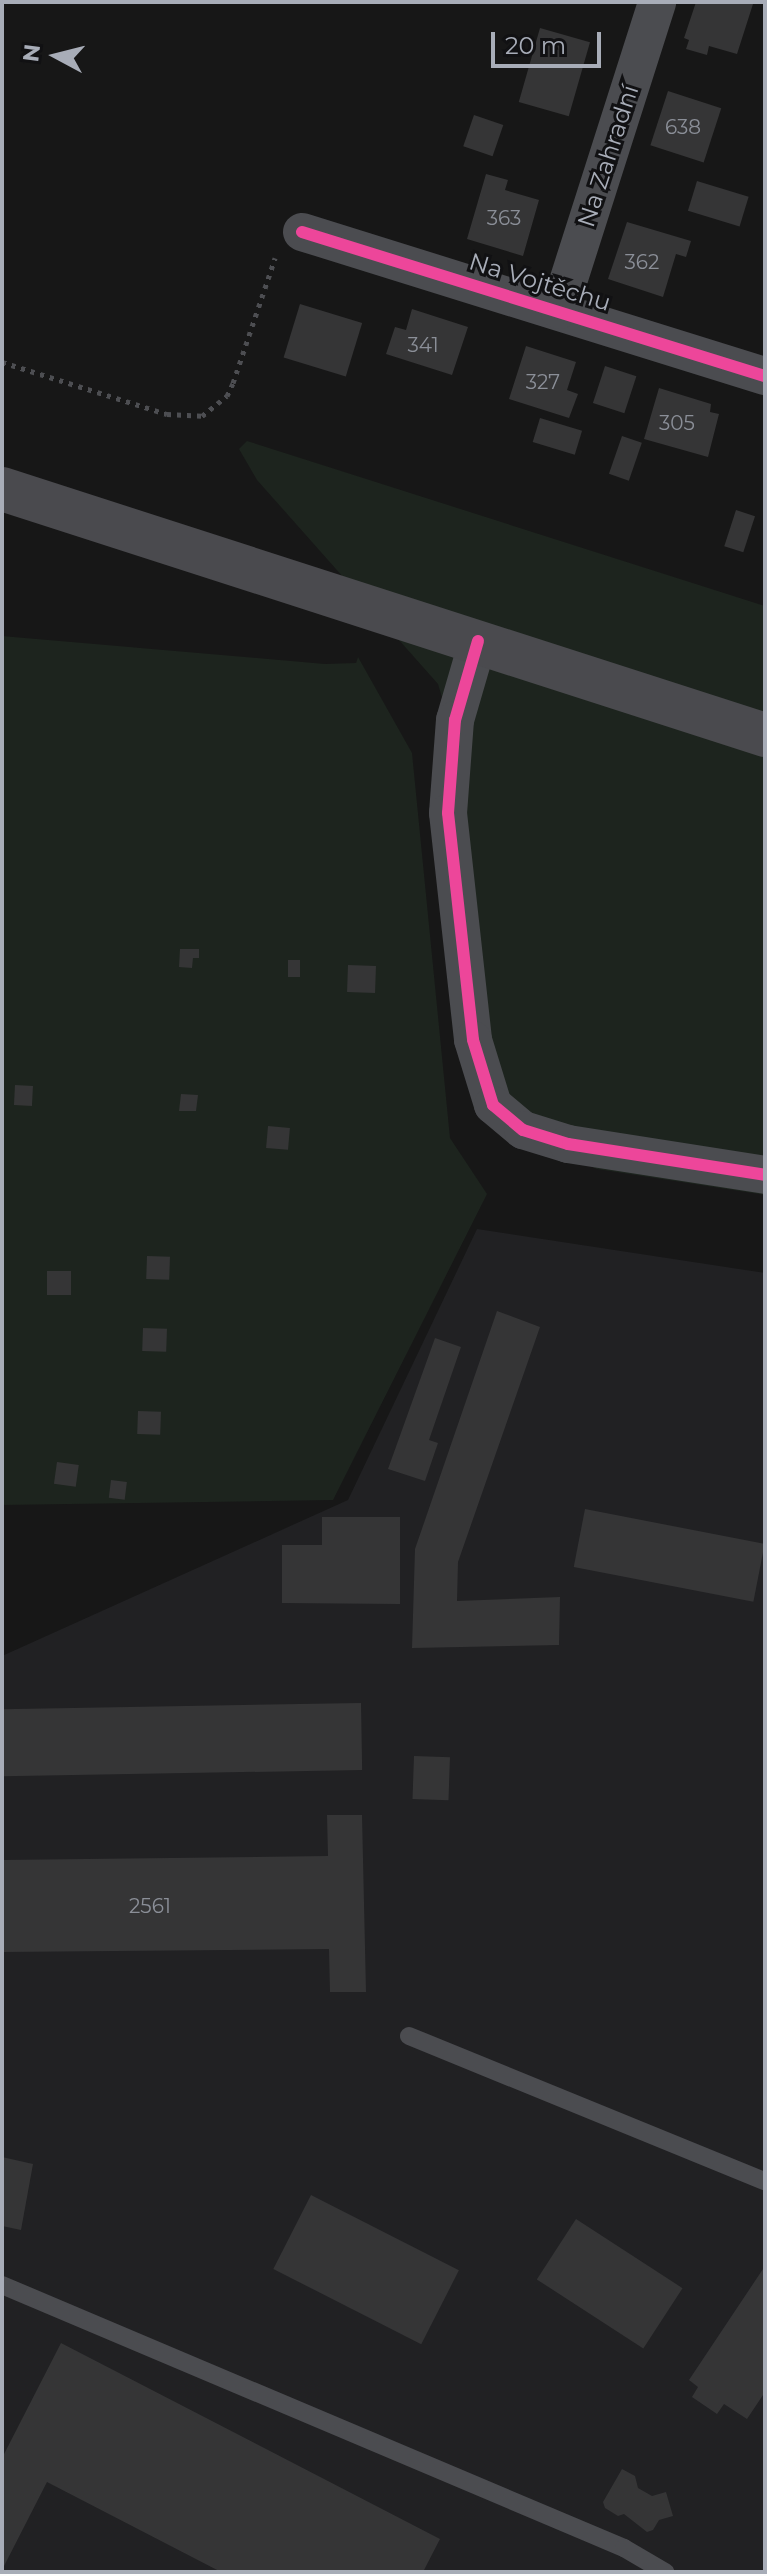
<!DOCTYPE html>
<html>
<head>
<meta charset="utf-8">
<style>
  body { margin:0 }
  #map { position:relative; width:767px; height:2574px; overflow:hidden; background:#171717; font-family:Montserrat,sans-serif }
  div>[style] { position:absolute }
  .built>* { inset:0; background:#212123 }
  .green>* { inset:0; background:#1d241e }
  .building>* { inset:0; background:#353536; transform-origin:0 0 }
  .path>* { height:5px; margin-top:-2.5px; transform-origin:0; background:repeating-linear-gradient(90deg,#4d4e52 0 4px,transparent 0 10px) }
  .lane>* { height:18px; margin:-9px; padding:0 9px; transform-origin:9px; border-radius:9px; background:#4b4c50 }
  .street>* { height:38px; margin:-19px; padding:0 19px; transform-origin:19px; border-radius:19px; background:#4b4c50 }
  .secondary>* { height:44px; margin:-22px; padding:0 22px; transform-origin:22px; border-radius:22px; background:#4a4a4e }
  .cycleway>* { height:12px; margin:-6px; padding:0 6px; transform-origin:6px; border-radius:6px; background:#ed469a }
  span { translate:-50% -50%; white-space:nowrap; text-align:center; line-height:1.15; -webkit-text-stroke:6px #111113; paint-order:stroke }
  .number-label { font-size:20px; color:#8b8f98 }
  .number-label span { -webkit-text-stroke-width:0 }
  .street-label { font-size:24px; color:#a8adb8 }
  .frame { position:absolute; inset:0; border:4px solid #a8adb8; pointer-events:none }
  .north { position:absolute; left:16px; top:16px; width:80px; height:80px; -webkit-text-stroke:6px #111113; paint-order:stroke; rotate:277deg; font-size:22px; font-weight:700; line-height:32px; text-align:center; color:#a8adb8 }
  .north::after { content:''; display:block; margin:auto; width:28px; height:36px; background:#a8adb8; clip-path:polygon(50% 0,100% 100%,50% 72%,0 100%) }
  .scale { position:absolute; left:491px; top:32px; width:110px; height:36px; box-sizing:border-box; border:4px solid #a8adb8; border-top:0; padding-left:10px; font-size:24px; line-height:28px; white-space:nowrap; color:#a8adb8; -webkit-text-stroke:6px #111113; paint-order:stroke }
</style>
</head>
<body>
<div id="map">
  <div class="built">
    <i style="clip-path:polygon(477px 1229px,765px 1273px,765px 2572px,2px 2572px,2px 1656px,348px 1500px)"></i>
  </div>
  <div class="green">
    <i style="clip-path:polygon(247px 441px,765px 606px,765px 1195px,597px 1169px,546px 1147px,483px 1065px,459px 754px,438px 684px,257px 480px,239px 449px)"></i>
    <i style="clip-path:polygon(2px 636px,325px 664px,356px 663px,358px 657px,412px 753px,450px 1138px,487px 1194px,333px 1500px,2px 1505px)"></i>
  </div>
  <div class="building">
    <i style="clip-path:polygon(696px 2px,753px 4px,737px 54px,709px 46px,707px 55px,686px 49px,689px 40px,684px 38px)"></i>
    <i style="left:540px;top:28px;width:52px;height:77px;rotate:16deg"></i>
    <i style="left:668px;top:91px;width:56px;height:57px;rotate:18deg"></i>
    <i style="left:474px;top:115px;width:31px;height:33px;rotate:19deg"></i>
    <i style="clip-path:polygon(486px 174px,508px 180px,505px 190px,539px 200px,523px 256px,467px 239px)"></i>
    <i style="left:697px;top:181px;width:54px;height:31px;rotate:17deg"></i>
    <i style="clip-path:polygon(627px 222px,691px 241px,686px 257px,676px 254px,663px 297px,608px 279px)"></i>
    <i style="left:300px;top:304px;width:65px;height:56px;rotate:17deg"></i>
    <i style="clip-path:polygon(412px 309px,468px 327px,452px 375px,386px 354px,395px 327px,406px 330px)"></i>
    <i style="clip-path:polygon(526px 346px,576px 362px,567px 390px,578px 394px,569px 418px,509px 399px)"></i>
    <i style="left:605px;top:366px;width:33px;height:39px;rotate:18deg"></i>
    <i style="clip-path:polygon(659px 388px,711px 404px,710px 412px,719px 414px,708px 457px,644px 439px)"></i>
    <i style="left:540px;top:418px;width:44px;height:25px;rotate:17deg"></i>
    <i style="left:622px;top:436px;width:21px;height:40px;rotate:19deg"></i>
    <i style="left:736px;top:510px;width:20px;height:38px;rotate:18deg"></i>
    <i style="clip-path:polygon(180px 949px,199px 949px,199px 958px,193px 958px,192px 968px,179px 967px)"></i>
    <i style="left:288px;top:960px;width:12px;height:17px"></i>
    <i style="left:348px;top:965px;width:28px;height:27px;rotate:2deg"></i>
    <i style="left:15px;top:1085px;width:18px;height:20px;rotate:3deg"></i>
    <i style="clip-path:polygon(181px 1094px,198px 1095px,196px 1111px,179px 1111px)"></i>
    <i style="left:268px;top:1126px;width:22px;height:22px;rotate:5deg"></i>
    <i style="left:147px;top:1256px;width:23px;height:23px;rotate:2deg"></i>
    <i style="left:47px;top:1271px;width:24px;height:24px"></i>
    <i style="clip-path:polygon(497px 1311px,540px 1327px,458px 1562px,457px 1601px,560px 1597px,559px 1645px,412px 1648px,415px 1549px)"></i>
    <i style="left:143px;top:1328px;width:24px;height:23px;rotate:2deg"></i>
    <i style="clip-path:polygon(435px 1338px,461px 1347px,429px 1440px,438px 1443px,425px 1481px,388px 1469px)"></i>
    <i style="left:138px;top:1411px;width:23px;height:23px;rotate:2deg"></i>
    <i style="left:57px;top:1462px;width:22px;height:22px;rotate:8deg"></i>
    <i style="left:111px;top:1480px;width:16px;height:18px;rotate:7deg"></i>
    <i style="left:585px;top:1509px;width:183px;height:59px;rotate:11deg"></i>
    <i style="clip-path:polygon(322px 1517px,400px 1517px,400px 1604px,282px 1603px,282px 1545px,322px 1545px)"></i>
    <i style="left:361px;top:1703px;width:67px;height:359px;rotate:89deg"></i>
    <i style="left:414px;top:1756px;width:36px;height:43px;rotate:2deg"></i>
    <i style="clip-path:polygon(327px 1815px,362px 1815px,366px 1992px,330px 1992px,329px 1949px,2px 1952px,2px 1860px,328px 1856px)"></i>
    <i style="clip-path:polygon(2px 2157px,33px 2164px,21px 2230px,2px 2226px)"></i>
    <i style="left:311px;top:2195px;width:166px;height:83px;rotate:27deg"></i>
    <i style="left:576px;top:2219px;width:127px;height:72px;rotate:33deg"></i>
    <i style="clip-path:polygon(765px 2266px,765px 2392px,747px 2419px,724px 2404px,717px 2414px,692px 2397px,698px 2387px,689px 2380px)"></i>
    <i style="clip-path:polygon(61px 2343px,440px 2539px,423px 2572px,221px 2572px,47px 2482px,2px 2570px,2px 2458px)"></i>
    <i style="clip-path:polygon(622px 2469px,635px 2476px,638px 2488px,652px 2496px,666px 2492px,673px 2516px,659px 2520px,653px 2530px,647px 2532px,624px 2514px,618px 2516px,605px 2508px,603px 2502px)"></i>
  </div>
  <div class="path">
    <i style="left:2px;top:362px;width:173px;rotate:17.5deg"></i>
    <i style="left:167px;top:414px;width:35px;rotate:3deg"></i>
    <i style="left:202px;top:416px;width:32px;rotate:-39deg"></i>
    <i style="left:227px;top:396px;width:14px;rotate:-65deg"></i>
    <i style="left:233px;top:383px;width:132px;rotate:-71.4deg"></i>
  </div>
  <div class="lane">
    <i style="left:409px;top:2036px;width:384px;rotate:22.2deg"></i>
    <i style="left:2px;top:2285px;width:675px;rotate:22.92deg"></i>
    <i style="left:624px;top:2548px;width:48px;rotate:30.3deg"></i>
  </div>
  <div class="street">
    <i style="left:302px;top:232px;width:485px;rotate:17.3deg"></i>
    <i style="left:559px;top:310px;width:323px;rotate:-72.3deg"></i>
    <i style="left:478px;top:641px;width:82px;rotate:106.2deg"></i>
    <i style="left:455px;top:720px;width:93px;rotate:94.3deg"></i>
    <i style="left:448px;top:813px;width:228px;rotate:83.7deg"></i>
    <i style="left:473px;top:1040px;width:68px;rotate:72.9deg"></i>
    <i style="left:493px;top:1105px;width:39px;rotate:40deg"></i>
    <i style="left:523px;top:1130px;width:47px;rotate:17.3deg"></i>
    <i style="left:568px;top:1144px;width:199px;rotate:8.9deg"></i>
  </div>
  <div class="secondary">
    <i style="left:2px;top:489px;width:802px;rotate:17.87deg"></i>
  </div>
  <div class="cycleway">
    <i style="left:302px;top:232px;width:485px;rotate:17.3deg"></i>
    <i style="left:478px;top:641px;width:82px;rotate:106.2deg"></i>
    <i style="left:455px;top:720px;width:93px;rotate:94.3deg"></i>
    <i style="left:448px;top:813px;width:228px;rotate:83.7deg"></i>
    <i style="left:473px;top:1040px;width:68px;rotate:72.9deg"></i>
    <i style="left:493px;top:1105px;width:39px;rotate:40deg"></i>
    <i style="left:523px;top:1130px;width:47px;rotate:17.3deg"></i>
    <i style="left:568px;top:1144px;width:199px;rotate:8.9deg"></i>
  </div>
  <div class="number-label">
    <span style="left:683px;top:127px">638</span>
    <span style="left:504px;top:218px">363</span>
    <span style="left:642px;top:262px">362</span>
    <span style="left:423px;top:345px">341</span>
    <span style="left:543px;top:382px">327</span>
    <span style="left:677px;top:423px">305</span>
    <span style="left:150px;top:1906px">2561</span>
  </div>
  <div class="street-label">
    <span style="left:608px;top:156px;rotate:-72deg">Na Zahradní</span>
    <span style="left:540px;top:282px;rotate:17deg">Na Vojtěchu</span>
  </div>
  <div class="frame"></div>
  <div class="north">N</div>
  <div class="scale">20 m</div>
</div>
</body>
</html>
